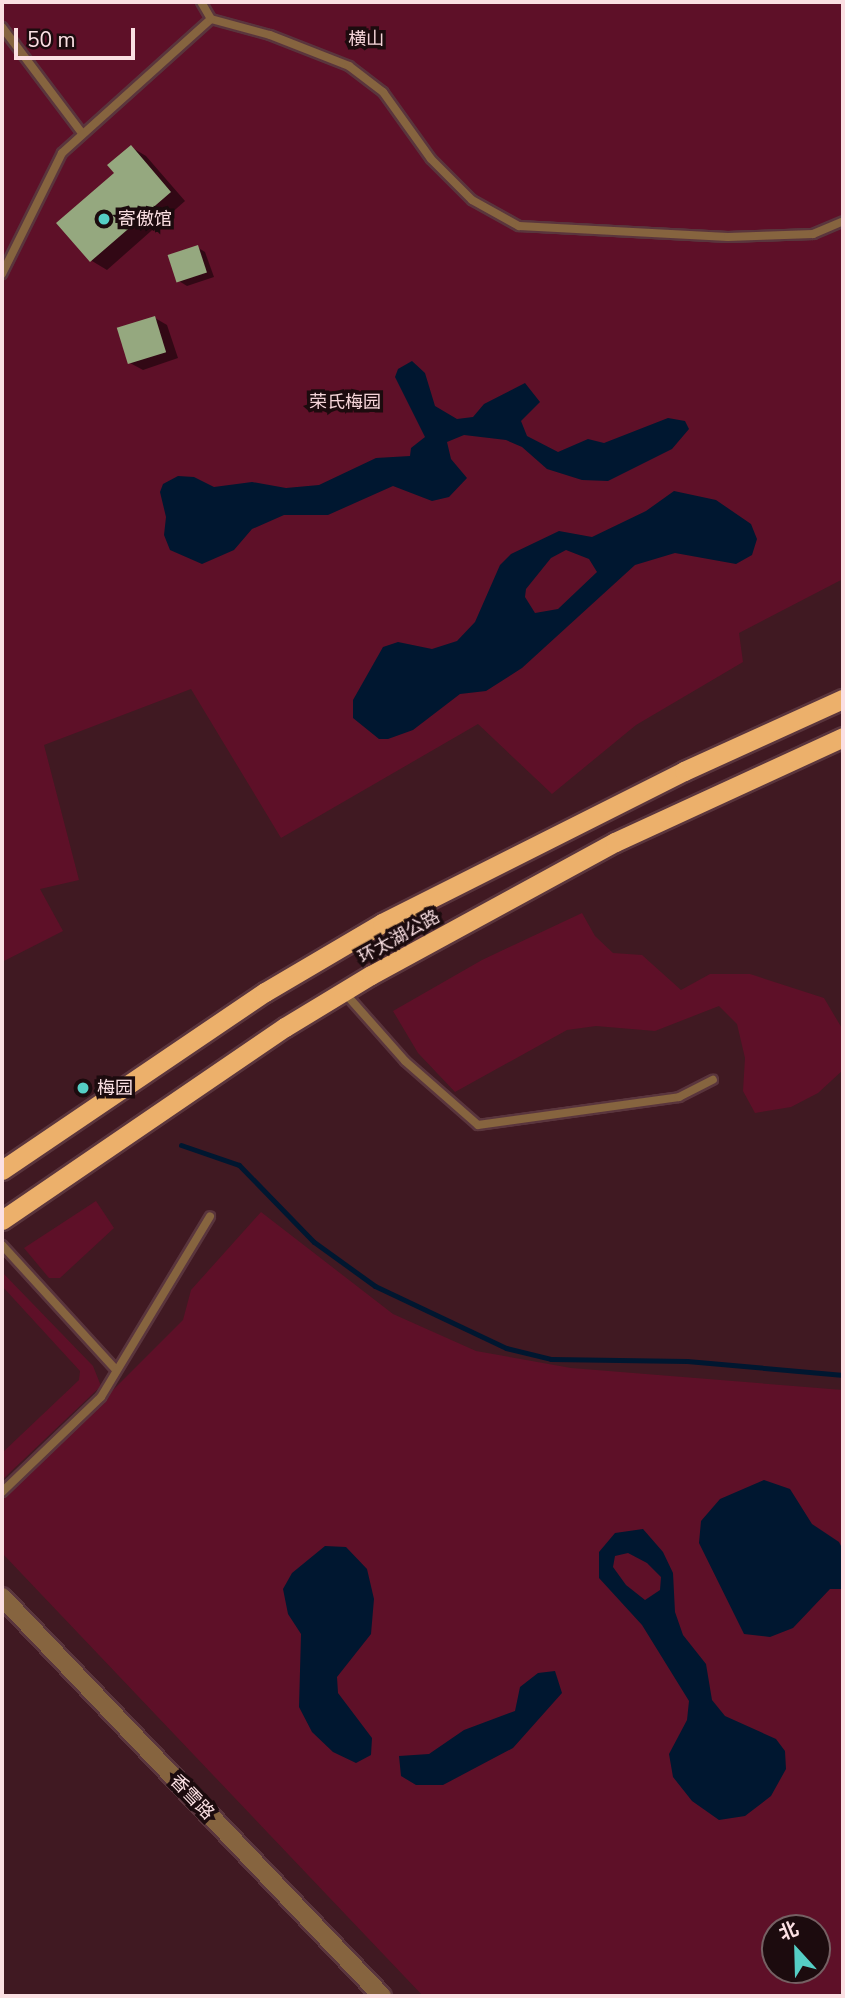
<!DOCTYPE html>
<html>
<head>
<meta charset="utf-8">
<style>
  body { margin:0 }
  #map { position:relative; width:845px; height:1998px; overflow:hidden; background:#401922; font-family:"Nunito Sans","Noto Sans SC",sans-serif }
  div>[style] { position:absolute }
  .green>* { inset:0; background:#5e1028 }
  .water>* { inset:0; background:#001730 }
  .shadow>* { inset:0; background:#0007 }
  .stream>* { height:5px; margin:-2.5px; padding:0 2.5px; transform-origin:2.5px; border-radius:2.5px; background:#001730 }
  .building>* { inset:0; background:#95a87f; transform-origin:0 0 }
  .roads { filter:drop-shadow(2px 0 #5a353d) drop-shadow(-2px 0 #5a353d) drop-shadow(0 2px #5a353d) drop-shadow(0 -2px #5a353d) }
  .service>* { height:8px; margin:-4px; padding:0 4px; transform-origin:4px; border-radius:4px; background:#86643f }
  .tertiary>* { height:18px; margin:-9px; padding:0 9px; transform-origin:9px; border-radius:9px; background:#86643f }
  .trunk>* { height:19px; margin:-9.5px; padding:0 9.5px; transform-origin:9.5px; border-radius:9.5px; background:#ecb06b }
  .dots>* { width:19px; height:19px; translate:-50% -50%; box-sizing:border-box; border:4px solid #1c0b0e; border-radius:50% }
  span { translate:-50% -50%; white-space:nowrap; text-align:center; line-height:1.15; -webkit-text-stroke:7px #1c0b0e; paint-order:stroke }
  .park-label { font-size:18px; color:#f4d4d8 }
  .poi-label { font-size:18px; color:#fbe0e3 }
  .left { translate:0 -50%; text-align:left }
  .street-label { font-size:18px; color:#fbe0e3 }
  .frame { position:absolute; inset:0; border:4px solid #fbe0e3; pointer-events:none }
  .north { position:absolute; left:761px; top:1914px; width:70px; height:70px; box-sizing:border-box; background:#1c0b0e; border:2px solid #756063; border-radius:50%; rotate:338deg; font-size:19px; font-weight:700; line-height:28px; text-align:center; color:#fbe0e3 }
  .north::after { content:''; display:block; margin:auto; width:24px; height:32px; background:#55cec5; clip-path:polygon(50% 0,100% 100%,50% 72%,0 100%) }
  .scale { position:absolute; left:14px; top:28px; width:121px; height:32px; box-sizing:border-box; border:4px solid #fbe0e3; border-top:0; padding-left:9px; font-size:21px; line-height:24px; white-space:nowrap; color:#fbe0e3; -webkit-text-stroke:5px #1c0b0e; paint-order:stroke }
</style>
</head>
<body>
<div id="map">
  <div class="green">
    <i style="clip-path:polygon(2px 2px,843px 2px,843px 579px,739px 633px,743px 662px,636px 725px,552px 794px,478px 724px,281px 838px,191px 689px,44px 745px,79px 880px,40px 889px,63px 931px,2px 962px)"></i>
    <i style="clip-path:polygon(582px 913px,595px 936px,613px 953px,642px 955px,681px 990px,710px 974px,750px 974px,824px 998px,843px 1030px,843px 1070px,818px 1093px,791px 1107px,755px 1113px,743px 1091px,745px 1058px,737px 1024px,719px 1006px,655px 1031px,596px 1026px,567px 1030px,455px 1092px,418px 1053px,393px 1011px,482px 960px)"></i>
    <i style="clip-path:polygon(96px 1201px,114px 1228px,60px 1278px,49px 1278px,24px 1248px)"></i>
    <i style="clip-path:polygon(evenodd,261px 1212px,393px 1314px,476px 1351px,571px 1368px,843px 1390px,843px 1990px,837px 1996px,423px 1996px,2px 1553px,2px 1501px,183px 1320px,191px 1290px,261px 1212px,775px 1928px,817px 1928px,817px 1970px,775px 1970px,775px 1928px)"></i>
    <i style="clip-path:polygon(2px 1272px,93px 1366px,101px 1386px,2px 1480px,2px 1453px,79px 1380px,80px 1371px,2px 1286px)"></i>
  </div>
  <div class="water">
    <i style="clip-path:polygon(412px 361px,425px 373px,435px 406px,457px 419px,473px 417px,484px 404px,525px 383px,540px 402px,521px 421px,527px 436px,558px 452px,588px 439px,604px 443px,668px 418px,685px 421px,689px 429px,672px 449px,608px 481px,582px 480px,547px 469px,522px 447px,506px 440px,464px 435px,447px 442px,451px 459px,467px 478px,449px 497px,432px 501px,393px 486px,328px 515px,284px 515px,252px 529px,234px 550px,202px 564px,170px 550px,164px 535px,166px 517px,160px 492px,163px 484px,178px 476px,194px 477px,214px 487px,252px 482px,286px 488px,319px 485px,376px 458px,410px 456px,411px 448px,425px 437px,395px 377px,398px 369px)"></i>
    <i style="clip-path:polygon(evenodd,674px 491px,716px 500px,751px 524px,757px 539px,752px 555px,736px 564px,675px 553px,635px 565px,522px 668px,486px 691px,460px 694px,413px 730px,388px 739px,379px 739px,353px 718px,353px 700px,383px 647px,398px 642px,432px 649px,457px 641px,475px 622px,500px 565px,511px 554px,559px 531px,592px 537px,646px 511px,674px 491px,566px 550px,589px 559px,597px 572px,558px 609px,535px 613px,525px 597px,526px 589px,551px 558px,566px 550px)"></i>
    <i style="clip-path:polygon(764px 1480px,790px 1489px,812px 1524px,839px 1542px,843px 1550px,843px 1589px,830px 1589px,793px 1628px,770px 1637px,744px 1634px,699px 1543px,701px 1521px,720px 1499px)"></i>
    <i style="clip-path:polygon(evenodd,643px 1529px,663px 1552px,673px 1573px,675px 1612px,683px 1635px,706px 1664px,712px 1700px,725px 1716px,776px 1739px,785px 1751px,786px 1769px,771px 1796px,745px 1816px,719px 1820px,692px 1801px,673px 1777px,669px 1754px,687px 1720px,689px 1701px,642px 1625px,599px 1578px,599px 1552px,615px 1533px,643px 1529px,628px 1553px,647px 1563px,661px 1577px,660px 1590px,645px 1600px,626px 1585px,613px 1567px,615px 1556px,628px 1553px)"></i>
    <i style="clip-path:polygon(325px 1546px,346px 1547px,367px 1569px,374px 1599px,371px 1634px,337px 1677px,338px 1693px,372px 1738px,371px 1755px,356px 1763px,333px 1752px,312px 1732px,299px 1707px,301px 1634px,288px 1614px,283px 1589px,292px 1573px)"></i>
    <i style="clip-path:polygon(555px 1671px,562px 1693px,513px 1748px,443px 1785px,416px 1785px,401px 1776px,399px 1756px,429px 1754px,464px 1730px,515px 1711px,520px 1687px,538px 1673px)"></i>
  </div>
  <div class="shadow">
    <i style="clip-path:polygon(131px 147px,146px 156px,185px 201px,107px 270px,92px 261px,59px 223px,117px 173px)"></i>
    <i style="clip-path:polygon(197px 247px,205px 252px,214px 277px,187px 286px,179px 281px)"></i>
    <i style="clip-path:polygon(155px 318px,167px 325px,178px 358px,143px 370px,130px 363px)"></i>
  </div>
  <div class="stream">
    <i style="left:181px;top:1145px;width:61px;rotate:19deg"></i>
    <i style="left:239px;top:1165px;width:107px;rotate:45.8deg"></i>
    <i style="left:314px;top:1242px;width:75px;rotate:35.8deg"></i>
    <i style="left:375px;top:1286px;width:145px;rotate:25.3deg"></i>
    <i style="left:506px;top:1348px;width:46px;rotate:13.7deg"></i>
    <i style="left:551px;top:1359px;width:136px;rotate:0.8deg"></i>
    <i style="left:687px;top:1361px;width:157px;rotate:5.1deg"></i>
  </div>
  <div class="building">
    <i style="clip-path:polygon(131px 145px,171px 192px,90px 262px,56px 223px,114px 173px,107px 165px)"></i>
    <i style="left:198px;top:245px;width:29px;height:32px;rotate:72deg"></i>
    <i style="left:155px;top:316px;width:38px;height:40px;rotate:73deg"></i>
  </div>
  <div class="roads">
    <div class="service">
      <i style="left:211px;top:19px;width:61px;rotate:15.2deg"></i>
      <i style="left:270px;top:35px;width:85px;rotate:21.4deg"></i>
      <i style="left:349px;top:66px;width:43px;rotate:37.4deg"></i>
      <i style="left:383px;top:92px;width:82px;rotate:54.4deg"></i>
      <i style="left:431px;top:159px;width:58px;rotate:45deg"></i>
      <i style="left:472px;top:200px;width:54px;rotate:29deg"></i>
      <i style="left:519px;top:226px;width:209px;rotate:3deg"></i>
      <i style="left:728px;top:237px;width:85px;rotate:-2deg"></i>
      <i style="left:813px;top:234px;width:33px;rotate:-23deg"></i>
      <i style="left:2px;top:27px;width:131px;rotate:53deg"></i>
      <i style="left:2px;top:274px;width:135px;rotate:-63.6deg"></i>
      <i style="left:62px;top:153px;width:200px;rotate:-42deg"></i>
      <i style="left:211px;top:19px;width:20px;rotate:-120deg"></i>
      <i style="left:344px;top:992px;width:92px;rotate:48.5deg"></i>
      <i style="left:405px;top:1061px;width:97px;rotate:41.2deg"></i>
      <i style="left:478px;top:1125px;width:203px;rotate:-7.9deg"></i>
      <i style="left:679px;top:1097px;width:38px;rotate:-27deg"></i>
      <i style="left:2px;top:1245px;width:169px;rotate:47.6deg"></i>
      <i style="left:2px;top:1492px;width:137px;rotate:-43.8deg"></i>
      <i style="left:101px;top:1397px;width:211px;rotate:-58.9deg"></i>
    </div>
    <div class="tertiary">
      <i style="left:2px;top:1597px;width:551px;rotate:46.4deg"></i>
    </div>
    <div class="trunk">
      <i style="left:2px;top:1170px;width:318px;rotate:-34.1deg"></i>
      <i style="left:265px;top:992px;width:136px;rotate:-30.5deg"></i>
      <i style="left:382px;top:923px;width:338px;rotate:-26.7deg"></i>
      <i style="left:684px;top:771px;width:175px;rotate:-24.4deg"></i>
      <i style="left:2px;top:1220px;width:343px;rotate:-34.3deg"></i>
      <i style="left:285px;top:1027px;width:100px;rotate:-31.2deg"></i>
      <i style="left:371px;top:975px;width:278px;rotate:-28.6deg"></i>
      <i style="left:615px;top:842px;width:251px;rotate:-24.7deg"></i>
    </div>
  </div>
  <div class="dots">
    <i style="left:104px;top:219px;background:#55cec5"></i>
    <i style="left:83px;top:1088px;background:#55cec5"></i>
  </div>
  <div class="park-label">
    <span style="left:366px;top:39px">横山</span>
    <span style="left:345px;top:402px">荣氏梅园</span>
  </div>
  <div class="poi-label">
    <span class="left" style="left:118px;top:219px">寄傲馆</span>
    <span class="left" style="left:97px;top:1088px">梅园</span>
  </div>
  <div class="street-label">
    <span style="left:399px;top:937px;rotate:-29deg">环太湖公路</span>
    <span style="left:192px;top:1797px;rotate:46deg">香雪路</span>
  </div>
  <div class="frame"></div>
  <div class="north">北</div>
  <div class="scale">50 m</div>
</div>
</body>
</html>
